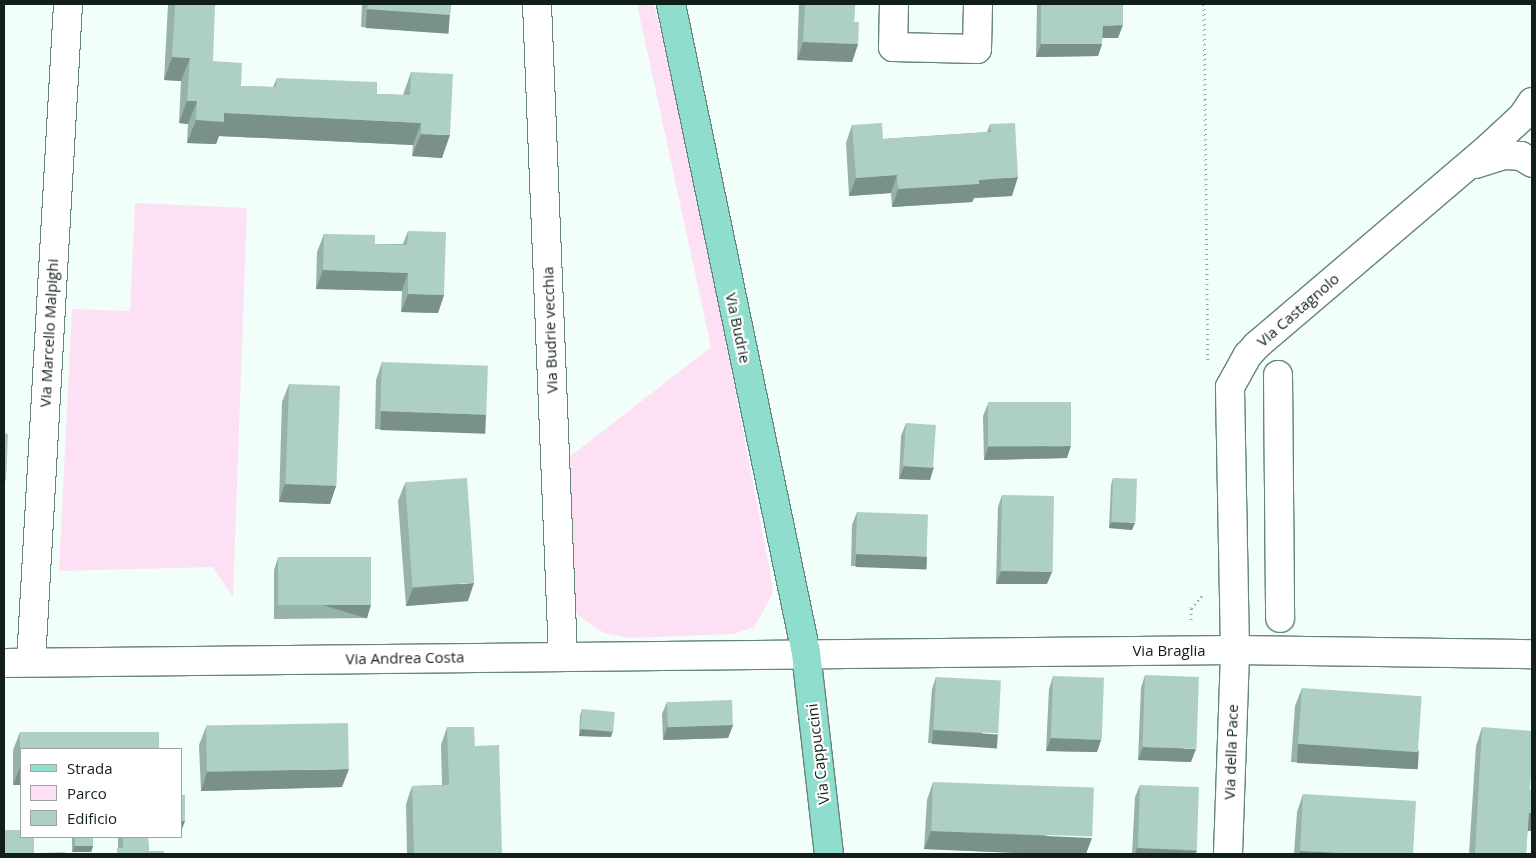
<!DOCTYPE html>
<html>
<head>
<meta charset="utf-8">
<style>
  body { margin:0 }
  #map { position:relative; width:1536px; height:858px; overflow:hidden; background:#f1fefa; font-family:"Open Sans",sans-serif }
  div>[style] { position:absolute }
  .green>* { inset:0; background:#fee0f5 }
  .path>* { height:3px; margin-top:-1.5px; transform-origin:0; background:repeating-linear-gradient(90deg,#94a19d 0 1px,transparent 0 5px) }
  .roads { filter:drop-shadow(1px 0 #66857c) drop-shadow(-1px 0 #66857c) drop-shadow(0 1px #66857c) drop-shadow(0 -1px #66857c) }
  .minor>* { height:28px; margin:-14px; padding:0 14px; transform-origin:14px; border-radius:14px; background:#fff }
  .major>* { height:28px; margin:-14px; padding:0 14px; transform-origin:14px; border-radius:14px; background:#8fdecd }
  .wall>* { inset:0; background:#96b2aa }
  .shaded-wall>* { inset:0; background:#7a918b; transform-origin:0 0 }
  .building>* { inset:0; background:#aecfc6; transform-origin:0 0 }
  span { translate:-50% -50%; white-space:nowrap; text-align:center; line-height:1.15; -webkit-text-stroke:4.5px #fff; paint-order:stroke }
  .street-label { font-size:15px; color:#111e1a }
  .frame { position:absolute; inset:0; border:5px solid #111e1a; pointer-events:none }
  .legend { position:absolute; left:20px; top:748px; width:162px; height:90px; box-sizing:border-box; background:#fff; border:1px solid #a0a5a3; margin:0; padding:6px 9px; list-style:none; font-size:15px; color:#111e1a }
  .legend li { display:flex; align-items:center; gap:10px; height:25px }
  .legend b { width:25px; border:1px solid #a0a5a3 }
</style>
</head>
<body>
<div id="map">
  <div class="green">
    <i style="clip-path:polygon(637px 4px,654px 4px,686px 137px,770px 571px,773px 592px,765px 608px,754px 627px,733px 634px,629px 638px,604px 633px,578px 615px,569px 596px,563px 462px,711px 347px)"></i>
    <i style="clip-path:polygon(135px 203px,247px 208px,233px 597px,213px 567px,59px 571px,72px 309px,130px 311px)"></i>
  </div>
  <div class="path">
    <i style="left:1204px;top:4px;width:359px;rotate:89.4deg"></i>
    <i style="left:1191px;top:620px;width:12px;rotate:-90deg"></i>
    <i style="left:1191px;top:608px;width:18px;rotate:-49deg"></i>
  </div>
  <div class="roads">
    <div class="minor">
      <i style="left:537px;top:4px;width:653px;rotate:87.72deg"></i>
      <i style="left:894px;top:4px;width:43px;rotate:91.3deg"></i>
      <i style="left:893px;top:47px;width:84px;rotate:1.4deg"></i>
      <i style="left:977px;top:49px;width:45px;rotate:-88.7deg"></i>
      <i style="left:1475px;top:164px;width:30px;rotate:-17deg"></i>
      <i style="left:1504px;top:155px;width:17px;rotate:3deg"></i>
      <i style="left:1521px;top:156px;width:13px;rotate:32deg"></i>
      <i style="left:1278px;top:375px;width:243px;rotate:89.5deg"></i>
      <i style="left:31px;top:662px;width:659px;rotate:-86.78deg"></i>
      <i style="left:4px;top:663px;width:1231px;rotate:-0.61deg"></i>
      <i style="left:1235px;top:650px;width:297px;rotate:0.8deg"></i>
      <i style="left:1228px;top:854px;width:204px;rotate:-88deg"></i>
      <i style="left:1235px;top:650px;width:263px;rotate:-91.1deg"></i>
      <i style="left:1230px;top:387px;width:37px;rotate:-61deg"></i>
      <i style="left:1248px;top:355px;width:13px;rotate:-48deg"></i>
      <i style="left:1257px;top:345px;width:299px;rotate:-40.4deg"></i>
      <i style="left:1485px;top:151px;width:50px;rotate:-42.6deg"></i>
      <i style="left:1522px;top:117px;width:18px;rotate:-56deg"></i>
    </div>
    <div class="major">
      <i style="left:671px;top:4px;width:663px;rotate:78.25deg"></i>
      <i style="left:806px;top:653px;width:202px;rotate:83.5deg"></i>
    </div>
  </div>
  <div class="wall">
    <i style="clip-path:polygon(168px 4px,208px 4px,213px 61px,241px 86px,273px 87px,277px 78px,377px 94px,403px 95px,411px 72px,442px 158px,412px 156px,413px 145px,219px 136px,216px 144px,187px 143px,188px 124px,179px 123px,181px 81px,164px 80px)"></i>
    <i style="clip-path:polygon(362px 4px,451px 4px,450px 15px,444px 33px,361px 27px)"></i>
    <i style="clip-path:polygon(799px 4px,855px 4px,854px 22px,858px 44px,852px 62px,797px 60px)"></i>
    <i style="clip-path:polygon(1037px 4px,1123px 4px,1118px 38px,1102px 38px,1102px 44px,1098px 56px,1036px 57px)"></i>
    <i style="clip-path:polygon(990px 124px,1012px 196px,974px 198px,972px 202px,892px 207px,891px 193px,849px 196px,846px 143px,852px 125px,883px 139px,987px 132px)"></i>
    <i style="clip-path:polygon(408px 231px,444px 295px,438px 313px,401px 312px,402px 291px,316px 289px,317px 252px,324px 234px,375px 244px,403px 244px)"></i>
    <i style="clip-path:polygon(382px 362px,486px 415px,479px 433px,375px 429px,376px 380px)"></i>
    <i style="clip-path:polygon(289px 384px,336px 486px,330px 504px,279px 502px,282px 402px)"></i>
    <i style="clip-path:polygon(988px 404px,1067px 458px,984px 460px,983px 416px)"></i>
    <i style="clip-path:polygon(906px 423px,930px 480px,899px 479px,901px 436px)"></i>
    <i style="clip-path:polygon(1113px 478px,1132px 530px,1109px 528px,1111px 485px)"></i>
    <i style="clip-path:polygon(405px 483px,468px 601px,406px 606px,398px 501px)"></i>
    <i style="clip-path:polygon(1002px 495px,1047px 584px,996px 584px,998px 507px)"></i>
    <i style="clip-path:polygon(857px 512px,923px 568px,851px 566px,852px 525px)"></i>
    <i style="clip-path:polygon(278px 558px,367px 618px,274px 619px,274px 570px)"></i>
    <i style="clip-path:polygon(1145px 675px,1191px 762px,1138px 760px,1141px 688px)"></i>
    <i style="clip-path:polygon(1053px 676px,1101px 740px,1097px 752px,1046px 751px,1049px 689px)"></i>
    <i style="clip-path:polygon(936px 677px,994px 747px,928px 743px,932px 689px)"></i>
    <i style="clip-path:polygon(1302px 688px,1412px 769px,1291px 762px,1295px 706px)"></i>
    <i style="clip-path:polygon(667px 702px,733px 725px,728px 738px,663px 740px,662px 714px)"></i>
    <i style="clip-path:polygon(582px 709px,611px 737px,579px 736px,580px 716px)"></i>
    <i style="clip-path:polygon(206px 727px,342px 787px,201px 791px,199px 745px)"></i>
    <i style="clip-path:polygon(447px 727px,475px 746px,502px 854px,407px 854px,406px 804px,412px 786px,442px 785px,441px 745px)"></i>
    <i style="clip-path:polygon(1482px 727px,1530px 790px,1531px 831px,1527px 831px,1526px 854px,1469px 854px,1476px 746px)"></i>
    <i style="clip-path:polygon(20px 732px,21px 785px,13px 785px,13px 750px)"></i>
    <i style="clip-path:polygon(933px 782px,1086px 854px,1043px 854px,924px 849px,927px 800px)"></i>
    <i style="clip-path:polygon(1140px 785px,1197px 851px,1195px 854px,1132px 854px,1135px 797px)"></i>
    <i style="clip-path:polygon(1303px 794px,1413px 854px,1294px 854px,1297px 812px)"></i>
    <i style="clip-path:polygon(5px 830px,34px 853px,34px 854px,4px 854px,4px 833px)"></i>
    <i style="clip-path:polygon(72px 837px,93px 837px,93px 846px,91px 852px,72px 852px)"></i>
    <i style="clip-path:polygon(118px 837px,148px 837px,149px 851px,164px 854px,118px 848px)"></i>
  </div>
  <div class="shaded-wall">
    <i style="left:367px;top:9px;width:83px;height:19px;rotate:4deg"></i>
    <i style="clip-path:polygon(1123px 25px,1118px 38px,1098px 38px,1103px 26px)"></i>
    <i style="clip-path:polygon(803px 42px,858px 44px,852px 62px,797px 60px)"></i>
    <i style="clip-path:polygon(1041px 44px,1102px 44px,1098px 56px,1036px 57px)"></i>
    <i style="clip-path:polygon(172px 57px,190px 58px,181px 81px,164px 80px)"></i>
    <i style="clip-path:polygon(187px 101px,197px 101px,188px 124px,179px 123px)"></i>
    <i style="clip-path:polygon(224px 113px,421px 123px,413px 145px,219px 136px,216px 144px,187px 143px,196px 120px)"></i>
    <i style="clip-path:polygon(421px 134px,450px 135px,442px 158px,412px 156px)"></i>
    <i style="clip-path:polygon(897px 175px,891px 193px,849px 196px,856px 178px)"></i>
    <i style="clip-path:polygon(1018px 177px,1012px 196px,974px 198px,972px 202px,892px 207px,898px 189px,979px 180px)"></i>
    <i style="clip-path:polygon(323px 270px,408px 273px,402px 291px,316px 289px)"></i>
    <i style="clip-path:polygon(408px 294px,444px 295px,438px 313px,401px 312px)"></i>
    <i style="left:381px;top:411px;width:105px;height:19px;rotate:2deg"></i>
    <i style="clip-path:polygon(1071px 446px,1067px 458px,984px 460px,988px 447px)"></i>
    <i style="clip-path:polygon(904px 466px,934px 467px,930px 480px,899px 479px)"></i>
    <i style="clip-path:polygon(285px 484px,336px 486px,330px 504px,279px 502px)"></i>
    <i style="clip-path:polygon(1111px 522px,1135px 523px,1132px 530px,1109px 528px)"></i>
    <i style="left:856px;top:554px;width:71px;height:13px;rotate:2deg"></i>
    <i style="clip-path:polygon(1001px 571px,1052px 572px,1047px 584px,996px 584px)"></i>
    <i style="clip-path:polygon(474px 583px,468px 601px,406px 606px,413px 588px)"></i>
    <i style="left:371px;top:605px;width:14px;height:93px;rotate:107deg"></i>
    <i style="clip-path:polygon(733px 725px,728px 738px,663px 740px,667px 727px)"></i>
    <i style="clip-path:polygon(581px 729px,613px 731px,611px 737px,579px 736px)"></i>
    <i style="left:933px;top:730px;width:65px;height:14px;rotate:4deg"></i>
    <i style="clip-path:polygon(1051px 738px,1101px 740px,1097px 752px,1046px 751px)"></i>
    <i style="left:1298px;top:744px;width:121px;height:19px;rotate:3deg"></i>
    <i style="clip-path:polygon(1143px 747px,1196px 749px,1191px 762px,1138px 760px)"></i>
    <i style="clip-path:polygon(20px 767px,21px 767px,21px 785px,13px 785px)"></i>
    <i style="clip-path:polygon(349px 769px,342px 787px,201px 791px,207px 772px)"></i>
    <i style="clip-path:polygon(1529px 813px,1532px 813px,1532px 828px,1531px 831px,1522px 831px)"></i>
    <i style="clip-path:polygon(181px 821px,185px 821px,181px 832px)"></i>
    <i style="clip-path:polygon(931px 831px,1092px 838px,1086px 854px,1043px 854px,924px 849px)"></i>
    <i style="clip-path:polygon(75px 846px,93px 846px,91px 852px,72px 852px)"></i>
    <i style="clip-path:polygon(1137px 848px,1197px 851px,1195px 854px,1135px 854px)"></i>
    <i style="clip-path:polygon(1300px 851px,1364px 854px,1299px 854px)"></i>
    <i style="clip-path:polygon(34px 853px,34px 854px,4px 854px,5px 854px)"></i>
  </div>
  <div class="building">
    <i style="clip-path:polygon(175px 4px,208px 4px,215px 5px,213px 61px,242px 63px,241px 86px,276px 87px,277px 78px,377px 82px,377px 94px,410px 95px,411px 72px,453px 74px,450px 135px,421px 134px,421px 123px,224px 113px,224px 122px,196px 120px,197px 101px,187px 101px,190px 58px,172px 57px)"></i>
    <i style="clip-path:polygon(368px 4px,451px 4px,450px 15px,367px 9px)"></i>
    <i style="clip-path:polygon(805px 4px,855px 4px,854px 22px,859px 22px,858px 44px,803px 42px)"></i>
    <i style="clip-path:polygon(1041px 4px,1123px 4px,1123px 25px,1103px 26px,1102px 44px,1041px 44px)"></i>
    <i style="clip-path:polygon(882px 123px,883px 139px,991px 132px,990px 124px,1015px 123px,1018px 177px,979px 180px,979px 184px,898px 189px,897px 175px,856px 178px,852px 125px)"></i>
    <i style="clip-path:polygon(408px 231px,446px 232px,444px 295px,408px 294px,408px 273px,323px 270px,324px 234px,375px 235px,375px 244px,407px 245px)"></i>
    <i style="left:382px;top:362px;width:106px;height:49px;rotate:2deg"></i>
    <i style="left:289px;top:384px;width:51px;height:100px;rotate:2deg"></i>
    <i style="left:1071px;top:402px;width:44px;height:83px;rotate:90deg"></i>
    <i style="left:906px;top:423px;width:30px;height:43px;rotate:4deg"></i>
    <i style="clip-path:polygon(4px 433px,8px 434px,6px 481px,4px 480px)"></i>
    <i style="left:467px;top:478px;width:105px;height:62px;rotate:86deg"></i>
    <i style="left:1113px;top:478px;width:24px;height:44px;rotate:2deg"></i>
    <i style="left:1002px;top:495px;width:52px;height:76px;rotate:1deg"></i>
    <i style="left:857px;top:512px;width:71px;height:42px;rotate:2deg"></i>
    <i style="left:371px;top:557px;width:48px;height:93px;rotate:90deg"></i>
    <i style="left:1145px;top:675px;width:54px;height:72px;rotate:2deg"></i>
    <i style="left:1053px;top:676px;width:51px;height:62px;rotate:2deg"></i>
    <i style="left:936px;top:677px;width:65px;height:53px;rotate:3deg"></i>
    <i style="left:1302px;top:688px;width:120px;height:56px;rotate:4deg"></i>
    <i style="left:732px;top:700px;width:25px;height:65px;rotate:88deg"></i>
    <i style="left:582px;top:709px;width:33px;height:20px;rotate:5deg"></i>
    <i style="left:348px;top:723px;width:46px;height:142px;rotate:89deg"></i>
    <i style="clip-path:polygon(447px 727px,474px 727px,475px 746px,499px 745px,502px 854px,414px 854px,412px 786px,449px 785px)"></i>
    <i style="clip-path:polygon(1482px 727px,1532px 731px,1532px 758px,1530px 790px,1532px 790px,1532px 813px,1529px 813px,1526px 854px,1475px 854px)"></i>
    <i style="clip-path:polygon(20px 732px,159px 732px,159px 749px,21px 749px,21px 767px,20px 767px)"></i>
    <i style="left:933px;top:782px;width:161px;height:49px;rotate:2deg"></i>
    <i style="left:1140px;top:785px;width:59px;height:63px;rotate:2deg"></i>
    <i style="clip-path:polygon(1303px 794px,1416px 801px,1413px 854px,1364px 854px,1300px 851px)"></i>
    <i style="left:181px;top:795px;width:4px;height:26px"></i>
    <i style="clip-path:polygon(5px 830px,21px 830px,21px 837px,34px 837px,34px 853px,5px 854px)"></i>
    <i style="left:75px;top:837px;width:18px;height:9px"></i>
    <i style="clip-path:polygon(123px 837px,148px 837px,149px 851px,164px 851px,164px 854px,117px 854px,117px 848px,123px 848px)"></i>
    <i style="clip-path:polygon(65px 852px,65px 854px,40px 854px,40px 853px)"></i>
  </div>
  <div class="street-label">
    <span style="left:1298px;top:310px;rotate:-41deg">Via Castagnolo</span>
    <span style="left:738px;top:328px;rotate:78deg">Via Budrie</span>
    <span style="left:550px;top:330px;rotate:-92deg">Via Budrie vecchia</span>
    <span style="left:49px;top:333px;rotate:-87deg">Via Marcello Malpighi</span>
    <span style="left:1169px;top:651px">Via Braglia</span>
    <span style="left:405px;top:658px;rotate:-1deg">Via Andrea Costa</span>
    <span style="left:1231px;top:752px;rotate:-88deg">Via della Pace</span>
    <span style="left:818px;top:754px;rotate:-97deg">Via Cappuccini</span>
  </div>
  <div class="frame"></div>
  <ul class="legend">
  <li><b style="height:6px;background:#8fdecd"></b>Strada</li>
  <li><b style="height:14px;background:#fee0f5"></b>Parco</li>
  <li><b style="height:14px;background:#aecfc6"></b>Edificio</li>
  </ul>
</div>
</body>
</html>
